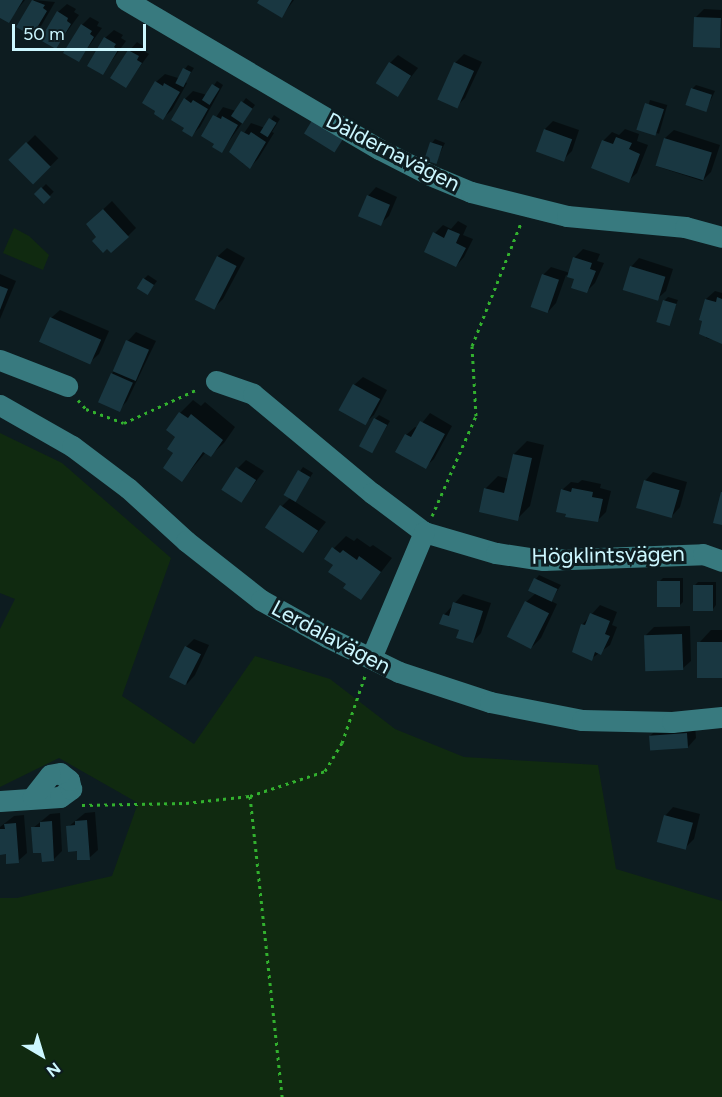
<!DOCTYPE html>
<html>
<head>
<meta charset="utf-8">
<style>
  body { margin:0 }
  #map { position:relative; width:722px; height:1097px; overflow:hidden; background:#0d1c20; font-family:Figtree,sans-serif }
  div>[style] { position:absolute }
  .green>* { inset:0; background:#102a10 }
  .shadow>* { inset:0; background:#0007; transform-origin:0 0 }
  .building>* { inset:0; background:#193741; transform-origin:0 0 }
  .path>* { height:3px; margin-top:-1.5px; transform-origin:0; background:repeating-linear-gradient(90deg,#32b12e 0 3px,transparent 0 7.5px) }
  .minor>* { height:21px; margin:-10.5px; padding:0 10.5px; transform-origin:10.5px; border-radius:10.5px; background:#387a7f }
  span { translate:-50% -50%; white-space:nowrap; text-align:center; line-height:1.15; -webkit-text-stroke:6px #0d1c20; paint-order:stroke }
  .street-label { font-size:22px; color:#ccf7ff }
  .north { position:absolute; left:12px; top:1025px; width:60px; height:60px; -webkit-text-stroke:4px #0d1c20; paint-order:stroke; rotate:142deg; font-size:16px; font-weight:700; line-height:24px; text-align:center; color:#ccf7ff }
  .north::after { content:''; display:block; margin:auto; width:21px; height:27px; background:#ccf7ff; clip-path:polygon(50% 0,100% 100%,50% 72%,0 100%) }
  .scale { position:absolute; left:12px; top:24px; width:134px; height:27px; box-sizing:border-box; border:3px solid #ccf7ff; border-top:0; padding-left:8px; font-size:18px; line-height:21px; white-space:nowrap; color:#ccf7ff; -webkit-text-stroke:4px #0d1c20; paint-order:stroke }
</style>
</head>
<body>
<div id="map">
  <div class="green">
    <i style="clip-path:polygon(14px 228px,29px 236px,49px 255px,43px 270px,3px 253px)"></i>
    <i style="clip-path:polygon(0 433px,62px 463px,171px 558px,122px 696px,194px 744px,255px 656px,330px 679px,395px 729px,464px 757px,598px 765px,616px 869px,722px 901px,722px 1097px,0 1097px,0 898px,17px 898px,112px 876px,138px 803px,59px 758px,0 787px,0 629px,15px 599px,0 593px)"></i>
  </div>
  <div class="shadow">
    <i style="clip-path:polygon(1px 0,25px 0,8px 21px,0 16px)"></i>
    <i style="clip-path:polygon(34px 0,55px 2px,41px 26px,32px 34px,18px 26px)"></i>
    <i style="clip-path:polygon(261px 0,294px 0,282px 16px)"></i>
    <i style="clip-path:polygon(67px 4px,76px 9px,74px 12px,79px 15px,56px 47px,58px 12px)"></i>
    <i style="clip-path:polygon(704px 9px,722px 10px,720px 46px,695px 18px)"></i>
    <i style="clip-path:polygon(90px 17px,99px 22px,97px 26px,102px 28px,79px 60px,82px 25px)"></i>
    <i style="clip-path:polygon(114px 30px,123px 35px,121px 38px,126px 41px,103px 73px,105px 38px)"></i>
    <i style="clip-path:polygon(137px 42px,146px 48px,144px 51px,149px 54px,126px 86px,129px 51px)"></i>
    <i style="clip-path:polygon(464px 54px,482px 62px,465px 98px,457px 106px,439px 98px,455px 63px)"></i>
    <i style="clip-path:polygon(398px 55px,418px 68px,397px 95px,390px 63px)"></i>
    <i style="clip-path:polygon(188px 65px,194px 68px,185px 82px,187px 83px,172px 110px,163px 118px,156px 82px,165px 74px,178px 78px)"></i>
    <i style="clip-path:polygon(217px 81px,223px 85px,200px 127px,192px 135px,185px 99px,193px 91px,207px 95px)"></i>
    <i style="clip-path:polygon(696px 85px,715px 91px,706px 110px,692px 89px)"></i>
    <i style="clip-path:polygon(246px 98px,255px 105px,222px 151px,216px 143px,203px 136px,223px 107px,236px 111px)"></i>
    <i style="left:650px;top:100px;width:18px;height:30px;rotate:16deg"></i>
    <i style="clip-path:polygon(274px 115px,280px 119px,272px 132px,274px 133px,258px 159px,250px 167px,242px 163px,244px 160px,231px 152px,251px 123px,265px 128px)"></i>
    <i style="clip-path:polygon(553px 121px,579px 130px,572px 151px,563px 160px,545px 129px)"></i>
    <i style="clip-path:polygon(625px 129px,639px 134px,637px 141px,648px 145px,637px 173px,628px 181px,603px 141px,612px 132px,619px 135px)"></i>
    <i style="clip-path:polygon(674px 130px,720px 145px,711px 172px,702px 181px,656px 166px,665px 138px)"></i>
    <i style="left:35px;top:135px;width:33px;height:35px;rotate:45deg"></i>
    <i style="clip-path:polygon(435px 139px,445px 143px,435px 163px,432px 143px)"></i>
    <i style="left:46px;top:184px;width:11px;height:14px;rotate:45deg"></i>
    <i style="clip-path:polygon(376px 187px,397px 197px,389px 216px,380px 224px,368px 196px)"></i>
    <i style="clip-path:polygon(112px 201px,136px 228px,128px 236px,98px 237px,96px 216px)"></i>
    <i style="clip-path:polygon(458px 221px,467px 226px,463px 235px,473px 239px,464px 257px,456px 266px,435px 233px,443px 225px,451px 229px)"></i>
    <i style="clip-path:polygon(227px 248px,245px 258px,223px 299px,214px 308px,196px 298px,218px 256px)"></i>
    <i style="clip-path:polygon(583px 249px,600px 254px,597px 261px,604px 263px,595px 283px,587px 291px,576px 278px,566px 275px,556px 303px,548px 312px,543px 275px,551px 267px,570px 273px,575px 257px)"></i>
    <i style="clip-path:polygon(639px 258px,673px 269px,666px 291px,657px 299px,631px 267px)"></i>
    <i style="clip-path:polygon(0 274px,16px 281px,0 319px)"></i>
    <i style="clip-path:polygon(148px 275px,157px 281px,148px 293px,144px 279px)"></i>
    <i style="clip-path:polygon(715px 291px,722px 293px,722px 342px,706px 338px,706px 299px)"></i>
    <i style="clip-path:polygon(668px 297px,678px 300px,668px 324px,664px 301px)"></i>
    <i style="clip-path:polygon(60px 310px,109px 331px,99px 354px,90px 362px,51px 318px)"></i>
    <i style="clip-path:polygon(136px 332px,156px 341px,127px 401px,119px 410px,112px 374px,128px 341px)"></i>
    <i style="clip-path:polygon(363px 377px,387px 390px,374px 415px,365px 423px,354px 385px)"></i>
    <i style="clip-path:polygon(193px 400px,201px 406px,205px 402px,235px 427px,224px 443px,211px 455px,206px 452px,182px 480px,175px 453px,180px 413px)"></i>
    <i style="clip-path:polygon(430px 413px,452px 426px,434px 459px,425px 467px,406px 435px,415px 427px,418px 428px)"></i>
    <i style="clip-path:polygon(379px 415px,390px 421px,372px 452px,375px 419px)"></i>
    <i style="clip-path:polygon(527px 441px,544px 445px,530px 506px,517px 519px,485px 489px,498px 476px,509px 479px,514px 454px)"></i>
    <i style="clip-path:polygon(246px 460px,264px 471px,241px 501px,238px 468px)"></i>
    <i style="clip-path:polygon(303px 467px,313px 473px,294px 501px,326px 522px,302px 552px,282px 506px,291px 497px,284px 494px)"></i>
    <i style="clip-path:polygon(653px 472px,687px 482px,680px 507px,672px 516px,645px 481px)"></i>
    <i style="clip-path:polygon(582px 480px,601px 484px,600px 488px,611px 491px,606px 512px,598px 520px,562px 490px,571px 482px,578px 483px)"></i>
    <i style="clip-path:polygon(346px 536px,354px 541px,357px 538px,370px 547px,373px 545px,392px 558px,361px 598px,335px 565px,334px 548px)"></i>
    <i style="clip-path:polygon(539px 575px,561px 585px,551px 601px,557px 604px,541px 638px,532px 647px,526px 602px,536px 593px,536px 579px)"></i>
    <i style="clip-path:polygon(663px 578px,683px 578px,683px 602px,679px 606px,659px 582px)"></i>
    <i style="clip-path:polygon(698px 582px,716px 582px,716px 605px,713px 609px,694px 586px)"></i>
    <i style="clip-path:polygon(463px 594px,491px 603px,481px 633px,473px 642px,444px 615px)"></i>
    <i style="clip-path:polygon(600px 605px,617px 612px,612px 625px,617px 627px,610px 645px,591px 659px,582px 625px)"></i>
    <i style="clip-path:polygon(690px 626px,691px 661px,682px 669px,645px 636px,654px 627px)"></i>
    <i style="clip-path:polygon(711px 630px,722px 630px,722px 676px,699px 643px)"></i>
    <i style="clip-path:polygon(194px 639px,209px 645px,195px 675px,187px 684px,186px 647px)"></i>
    <i style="clip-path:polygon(695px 725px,696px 738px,688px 747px,650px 736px,659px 727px)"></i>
    <i style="clip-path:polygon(673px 807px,700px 814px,694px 839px,685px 848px,665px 816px)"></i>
    <i style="clip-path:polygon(95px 812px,98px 850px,89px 858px,78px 849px,68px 827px,85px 813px)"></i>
    <i style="clip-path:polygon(60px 813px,62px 851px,54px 859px,43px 851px,33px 828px,50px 814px)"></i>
    <i style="clip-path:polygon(24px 815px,27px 853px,18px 861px,7px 853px,0 853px,0 827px,14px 816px)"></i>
  </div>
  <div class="building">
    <i style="clip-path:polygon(0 0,23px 0,9px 23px,0 18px)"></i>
    <i style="clip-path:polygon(32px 0,45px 5px,43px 8px,47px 11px,32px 36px,16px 27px)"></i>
    <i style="clip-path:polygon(259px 0,292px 0,282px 18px,257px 3px)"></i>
    <i style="clip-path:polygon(57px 11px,68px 18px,67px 21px,71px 24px,56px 49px,40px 40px)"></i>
    <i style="left:694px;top:17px;width:27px;height:30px;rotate:2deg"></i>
    <i style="clip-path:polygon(81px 24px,92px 31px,90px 34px,94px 37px,79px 62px,63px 53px)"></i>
    <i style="clip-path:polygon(104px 37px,116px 44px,114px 47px,118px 50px,103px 75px,87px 66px)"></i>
    <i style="clip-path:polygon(128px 50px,139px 56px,137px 60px,142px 63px,126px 88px,110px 78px)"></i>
    <i style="left:389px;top:62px;width:26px;height:25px;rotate:32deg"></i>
    <i style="left:454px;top:62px;width:22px;height:41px;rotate:24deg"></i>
    <i style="left:183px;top:68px;width:9px;height:17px;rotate:27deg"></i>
    <i style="clip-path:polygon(155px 81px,163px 86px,164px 83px,180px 92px,163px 120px,154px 114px,155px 111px,142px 103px)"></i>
    <i style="left:212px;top:84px;width:9px;height:19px;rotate:32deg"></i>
    <i style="left:691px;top:88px;width:22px;height:18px;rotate:18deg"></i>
    <i style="clip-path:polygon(184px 98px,191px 103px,193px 100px,208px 109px,192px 137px,182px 131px,184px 128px,171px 120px)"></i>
    <i style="left:241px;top:101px;width:14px;height:18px;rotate:34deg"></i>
    <i style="left:645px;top:103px;width:20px;height:28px;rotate:18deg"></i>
    <i style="clip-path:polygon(213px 115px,221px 119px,222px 116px,238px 125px,222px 153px,212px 147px,214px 144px,201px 136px)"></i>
    <i style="left:269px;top:118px;width:9px;height:17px;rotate:32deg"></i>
    <i style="left:313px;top:119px;width:36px;height:17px;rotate:32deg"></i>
    <i style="left:544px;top:129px;width:30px;height:24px;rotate:20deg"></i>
    <i style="clip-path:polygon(241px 131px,249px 135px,251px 132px,266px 142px,250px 169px,229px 152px)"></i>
    <i style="clip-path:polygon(616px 137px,632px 143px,629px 149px,640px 154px,629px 183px,591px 168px,602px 140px,613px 144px)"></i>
    <i style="left:664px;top:138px;width:50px;height:29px;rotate:17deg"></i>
    <i style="left:26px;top:142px;width:35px;height:25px;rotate:45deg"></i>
    <i style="left:430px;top:142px;width:13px;height:19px;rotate:18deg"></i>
    <i style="left:41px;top:187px;width:14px;height:10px;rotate:45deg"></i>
    <i style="left:367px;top:195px;width:25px;height:23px;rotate:23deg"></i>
    <i style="clip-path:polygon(103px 209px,129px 237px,111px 253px,107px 249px,103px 253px,92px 241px,96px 237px,86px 224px)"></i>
    <i style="clip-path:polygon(448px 229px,460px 234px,456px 243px,466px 248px,456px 267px,424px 252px,433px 232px,444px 238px)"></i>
    <i style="left:217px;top:256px;width:22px;height:49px;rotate:27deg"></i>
    <i style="clip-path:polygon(573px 257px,592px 263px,590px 269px,596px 271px,587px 293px,571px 288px,574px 279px,567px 277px)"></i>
    <i style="left:630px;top:266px;width:37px;height:25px;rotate:17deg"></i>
    <i style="left:542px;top:274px;width:18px;height:35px;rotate:19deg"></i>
    <i style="left:143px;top:278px;width:13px;height:12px;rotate:32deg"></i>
    <i style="clip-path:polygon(0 286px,8px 289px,0 310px)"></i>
    <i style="clip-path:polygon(717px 297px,722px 299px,722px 344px,699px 334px,702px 321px,699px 320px,705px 299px,716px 302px)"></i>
    <i style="left:663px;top:300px;width:14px;height:23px;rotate:17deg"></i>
    <i style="left:50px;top:317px;width:56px;height:27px;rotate:24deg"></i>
    <i style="left:126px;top:340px;width:25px;height:34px;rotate:23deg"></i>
    <i style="left:111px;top:373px;width:24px;height:32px;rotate:24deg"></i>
    <i style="left:353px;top:384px;width:31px;height:30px;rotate:29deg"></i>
    <i style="clip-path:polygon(179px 412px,188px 418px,191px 414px,223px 440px,211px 457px,203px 452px,182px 482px,163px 468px,173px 453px,167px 449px,175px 437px,166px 430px)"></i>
    <i style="left:374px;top:418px;width:15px;height:32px;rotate:28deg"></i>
    <i style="clip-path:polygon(420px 421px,445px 434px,426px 469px,395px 452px,405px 434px,411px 437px)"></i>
    <i style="clip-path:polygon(513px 454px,532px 458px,518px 521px,479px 512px,484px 488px,504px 493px)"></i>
    <i style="left:236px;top:467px;width:24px;height:27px;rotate:33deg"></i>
    <i style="left:298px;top:470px;width:14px;height:29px;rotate:30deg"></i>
    <i style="left:644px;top:480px;width:37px;height:29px;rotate:16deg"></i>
    <i style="clip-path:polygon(572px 488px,593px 492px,592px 497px,603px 499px,598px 522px,565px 517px,566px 514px,556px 512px,561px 489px,571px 492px)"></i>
    <i style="clip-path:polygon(721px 492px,722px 492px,722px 525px,713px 523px)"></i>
    <i style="left:280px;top:505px;width:46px;height:27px;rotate:34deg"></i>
    <i style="clip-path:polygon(332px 547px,340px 553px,343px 550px,357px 560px,359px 556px,381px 572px,361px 600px,343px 588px,346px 584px,328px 572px,333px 565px,324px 559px)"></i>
    <i style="left:534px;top:578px;width:26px;height:14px;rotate:25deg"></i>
    <i style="left:680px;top:581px;width:26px;height:23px;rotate:90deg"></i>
    <i style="left:693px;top:585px;width:20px;height:26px"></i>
    <i style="left:525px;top:601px;width:27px;height:40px;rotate:27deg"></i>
    <i style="clip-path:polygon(453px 602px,483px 611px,473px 643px,456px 638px,459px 630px,439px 624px,443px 614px,449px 616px)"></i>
    <i style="clip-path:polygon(590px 613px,610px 621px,605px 634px,610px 636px,601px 655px,595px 652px,592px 661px,572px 652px,581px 624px,585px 625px)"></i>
    <i style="left:682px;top:634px;width:36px;height:38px;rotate:88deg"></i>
    <i style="left:697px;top:642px;width:25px;height:36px"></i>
    <i style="left:185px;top:646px;width:18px;height:35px;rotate:27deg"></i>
    <i style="left:687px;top:733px;width:15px;height:38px;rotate:86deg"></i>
    <i style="left:664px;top:815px;width:30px;height:28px;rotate:15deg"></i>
    <i style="clip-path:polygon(87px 820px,90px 860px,77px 860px,77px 851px,68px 852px,66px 826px,75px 825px,75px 821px)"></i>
    <i style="clip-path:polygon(52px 821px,54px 861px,42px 862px,41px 853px,33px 853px,31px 827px,40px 827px,40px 822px)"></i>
    <i style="clip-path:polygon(16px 823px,19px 863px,6px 864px,6px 854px,0 855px,0 829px,5px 829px,4px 824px)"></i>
  </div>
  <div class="path">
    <i style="left:78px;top:400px;width:12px;rotate:48deg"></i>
    <i style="left:86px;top:409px;width:40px;rotate:20.2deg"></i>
    <i style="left:124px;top:423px;width:81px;rotate:-24.7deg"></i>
    <i style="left:432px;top:516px;width:109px;rotate:-66.3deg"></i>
    <i style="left:476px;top:416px;width:70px;rotate:-93.3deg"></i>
    <i style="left:472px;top:346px;width:132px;rotate:-68.3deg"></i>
    <i style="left:250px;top:796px;width:303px;rotate:83.9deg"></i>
    <i style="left:82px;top:805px;width:104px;rotate:-1.1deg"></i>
    <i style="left:186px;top:803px;width:64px;rotate:-6.2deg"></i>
    <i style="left:250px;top:796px;width:79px;rotate:-18.4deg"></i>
    <i style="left:325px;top:771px;width:33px;rotate:-59deg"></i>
    <i style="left:342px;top:743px;width:71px;rotate:-71.1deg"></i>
  </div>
  <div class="minor">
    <i style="left:126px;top:0;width:294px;rotate:30.5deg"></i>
    <i style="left:379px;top:149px;width:57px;rotate:27deg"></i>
    <i style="left:430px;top:175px;width:44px;rotate:22.5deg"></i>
    <i style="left:471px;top:192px;width:99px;rotate:14deg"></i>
    <i style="left:567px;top:216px;width:119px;rotate:5.3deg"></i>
    <i style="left:685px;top:227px;width:38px;rotate:15deg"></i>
    <i style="left:0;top:360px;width:72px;rotate:21.2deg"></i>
    <i style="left:216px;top:381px;width:39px;rotate:19deg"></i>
    <i style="left:253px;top:394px;width:155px;rotate:39.8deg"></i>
    <i style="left:372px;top:493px;width:65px;rotate:36.9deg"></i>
    <i style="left:424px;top:532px;width:75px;rotate:16.3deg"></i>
    <i style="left:496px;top:553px;width:48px;rotate:8.5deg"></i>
    <i style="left:543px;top:560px;width:160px;rotate:-2.1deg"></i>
    <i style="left:703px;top:554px;width:20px;rotate:20deg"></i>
    <i style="left:0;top:405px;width:83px;rotate:29.7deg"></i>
    <i style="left:72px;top:446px;width:70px;rotate:36.9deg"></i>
    <i style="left:128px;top:488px;width:79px;rotate:42.4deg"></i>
    <i style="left:186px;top:541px;width:95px;rotate:38.2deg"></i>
    <i style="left:261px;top:600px;width:76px;rotate:29.3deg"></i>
    <i style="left:327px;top:637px;width:80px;rotate:25.9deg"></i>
    <i style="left:399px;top:672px;width:96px;rotate:18.2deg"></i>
    <i style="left:490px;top:702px;width:94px;rotate:11.1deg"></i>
    <i style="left:582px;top:720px;width:90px;rotate:1.3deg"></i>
    <i style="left:672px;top:722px;width:50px;rotate:-5.7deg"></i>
    <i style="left:371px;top:658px;width:137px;rotate:-67.2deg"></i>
    <i style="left:0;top:801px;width:60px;rotate:-3.8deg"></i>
    <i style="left:60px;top:797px;width:14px;rotate:-36deg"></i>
    <i style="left:71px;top:789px;width:9px;rotate:-103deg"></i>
    <i style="left:69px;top:780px;width:11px;rotate:-142deg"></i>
    <i style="left:60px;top:773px;width:10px;rotate:169deg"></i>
    <i style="left:50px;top:775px;width:28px;rotate:128deg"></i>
  </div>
  <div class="street-label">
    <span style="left:393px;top:152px;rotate:27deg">Däldernavägen</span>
    <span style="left:608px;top:555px;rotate:-1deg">Högklintsvägen</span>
    <span style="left:331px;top:637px;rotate:28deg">Lerdalavägen</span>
  </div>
  <div class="north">N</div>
  <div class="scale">50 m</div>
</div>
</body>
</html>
